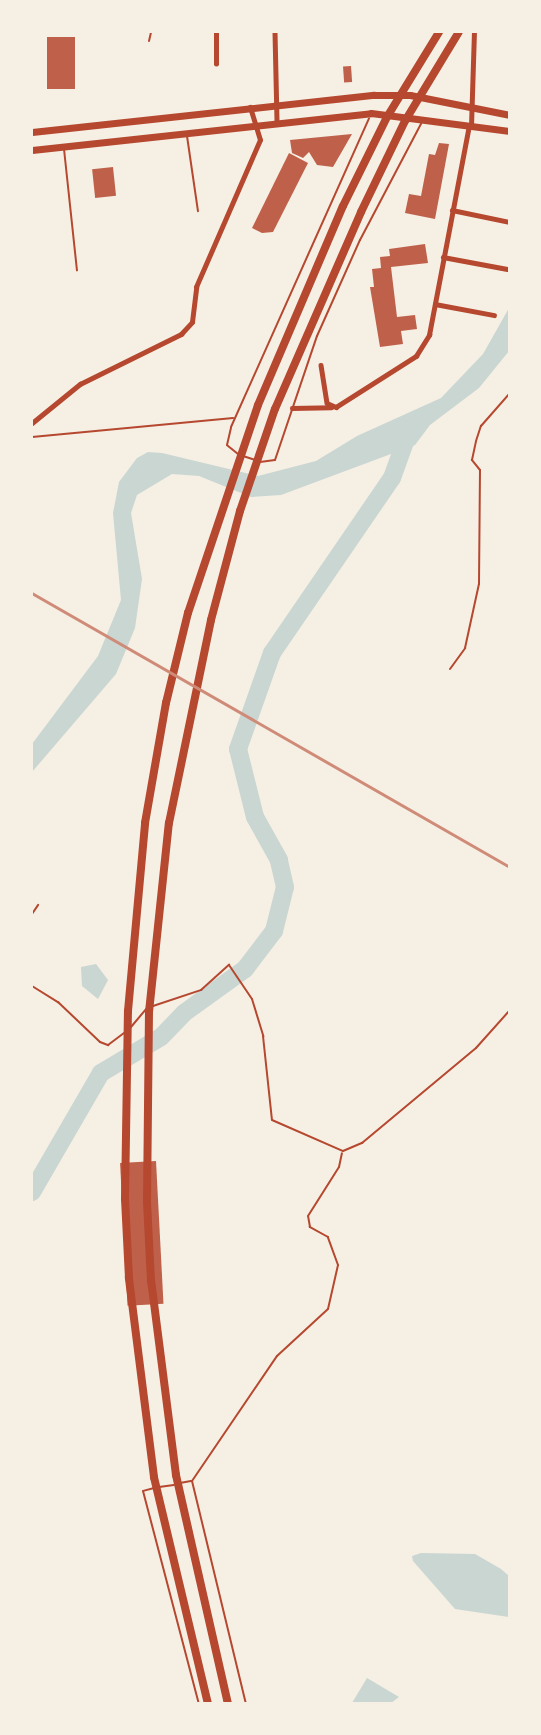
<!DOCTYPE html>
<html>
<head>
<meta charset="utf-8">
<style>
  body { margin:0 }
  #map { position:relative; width:541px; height:1735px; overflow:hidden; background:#f6efe4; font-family:"Open Sans",sans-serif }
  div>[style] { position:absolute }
  .water>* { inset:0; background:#c9d6d2 }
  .river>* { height:18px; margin:-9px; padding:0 9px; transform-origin:9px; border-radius:9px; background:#c9d6d2 }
  .building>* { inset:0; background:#bf614a; transform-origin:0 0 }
  .path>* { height:2px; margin:-1px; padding:0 1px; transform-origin:1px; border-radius:1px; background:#b5482f }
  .service>* { height:2px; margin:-1px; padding:0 1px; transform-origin:1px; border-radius:1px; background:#b5482f }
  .minor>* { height:4.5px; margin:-2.25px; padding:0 2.25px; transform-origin:2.25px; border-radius:2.25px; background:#b5482f }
  .tertiary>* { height:5px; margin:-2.5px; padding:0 2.5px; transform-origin:2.5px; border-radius:2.5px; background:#b5482f }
  .primary>* { height:7px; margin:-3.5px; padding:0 3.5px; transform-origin:3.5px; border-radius:3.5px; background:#b5482f }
  .motorway>* { height:8px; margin:-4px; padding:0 4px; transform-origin:4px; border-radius:4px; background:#b5482f }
  .rail>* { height:2.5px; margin:-1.25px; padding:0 1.25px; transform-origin:1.25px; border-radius:1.25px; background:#cf8b77 }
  span { translate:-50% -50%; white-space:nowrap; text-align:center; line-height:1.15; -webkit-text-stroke:5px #f6efe4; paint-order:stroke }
  .frame { position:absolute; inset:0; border:33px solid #f6efe4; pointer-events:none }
</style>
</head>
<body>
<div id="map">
  <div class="water">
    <i style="clip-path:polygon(509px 308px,509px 351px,479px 388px,430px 425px,415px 445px,281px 495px,251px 497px,199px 476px,172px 474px,137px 495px,131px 513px,142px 579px,135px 628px,116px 674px,32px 772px,32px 744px,98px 656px,121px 600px,113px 513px,119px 482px,137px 458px,148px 452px,162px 453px,258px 476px,316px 461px,357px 436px,441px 398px,483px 354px)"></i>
    <i style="clip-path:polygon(96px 964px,108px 980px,98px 999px,82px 986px,81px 967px)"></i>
    <i style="clip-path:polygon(421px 1553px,475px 1554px,501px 1569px,509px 1576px,509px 1617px,455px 1609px,413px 1561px,412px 1556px)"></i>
    <i style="clip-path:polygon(367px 1678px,399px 1697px,391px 1703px,352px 1703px)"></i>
  </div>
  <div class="river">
    <i style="left:32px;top:1192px;width:138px;rotate:-59.9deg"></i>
    <i style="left:101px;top:1073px;width:70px;rotate:-31deg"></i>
    <i style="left:161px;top:1037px;width:33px;rotate:-46deg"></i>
    <i style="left:184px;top:1013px;width:75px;rotate:-35.8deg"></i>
    <i style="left:245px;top:969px;width:48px;rotate:-52.7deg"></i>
    <i style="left:274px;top:931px;width:45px;rotate:-76deg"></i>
    <i style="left:285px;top:887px;width:28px;rotate:-103deg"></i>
    <i style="left:279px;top:860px;width:49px;rotate:-119.2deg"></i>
    <i style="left:255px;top:817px;width:70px;rotate:-104deg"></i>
    <i style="left:238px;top:749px;width:102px;rotate:-70.5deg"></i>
    <i style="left:272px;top:653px;width:212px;rotate:-55.6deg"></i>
    <i style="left:392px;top:478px;width:53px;rotate:-70.2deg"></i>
  </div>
  <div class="building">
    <i style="left:47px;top:37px;width:28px;height:52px"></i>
    <i style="left:351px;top:66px;width:16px;height:8px;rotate:86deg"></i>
    <i style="clip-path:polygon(352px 134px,333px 167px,317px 165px,309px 152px,303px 158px,292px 153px,290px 140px)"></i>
    <i style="clip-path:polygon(439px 143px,449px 144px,435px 219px,405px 213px,409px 194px,421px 196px,429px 154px,435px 155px)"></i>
    <i style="clip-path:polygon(289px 153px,308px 163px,273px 232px,262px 233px,252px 228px)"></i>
    <i style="left:113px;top:167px;width:29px;height:21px;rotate:84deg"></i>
    <i style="clip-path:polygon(425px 244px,428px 263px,391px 267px,397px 317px,415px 315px,417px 329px,401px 331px,403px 344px,380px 347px,370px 287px,374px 287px,372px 269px,381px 268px,380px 257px,390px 256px,389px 249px)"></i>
    <i style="left:156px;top:1161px;width:143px;height:36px;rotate:87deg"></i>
  </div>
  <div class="path">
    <i style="left:149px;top:41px;width:9px;rotate:-77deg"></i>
  </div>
  <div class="service">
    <i style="left:187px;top:136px;width:76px;rotate:81.7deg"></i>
    <i style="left:64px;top:149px;width:122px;rotate:83.9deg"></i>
    <i style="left:32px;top:437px;width:202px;rotate:-5.4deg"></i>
    <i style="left:238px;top:454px;width:14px;rotate:-141deg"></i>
    <i style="left:227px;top:445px;width:18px;rotate:-77deg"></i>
    <i style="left:231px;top:427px;width:338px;rotate:-65.9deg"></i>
    <i style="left:243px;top:456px;width:13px;rotate:18deg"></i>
    <i style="left:260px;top:462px;width:15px;rotate:-8deg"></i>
    <i style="left:275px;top:460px;width:131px;rotate:-71.3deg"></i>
    <i style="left:317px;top:336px;width:105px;rotate:-65.9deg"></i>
    <i style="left:360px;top:240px;width:133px;rotate:-62.3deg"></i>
    <i style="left:450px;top:669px;width:26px;rotate:-54deg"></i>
    <i style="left:465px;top:648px;width:66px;rotate:-77.7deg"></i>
    <i style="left:479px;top:584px;width:114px;rotate:-89.5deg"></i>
    <i style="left:480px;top:470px;width:13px;rotate:-129deg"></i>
    <i style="left:472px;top:460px;width:19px;rotate:-78deg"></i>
    <i style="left:476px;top:441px;width:16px;rotate:-72deg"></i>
    <i style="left:481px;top:426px;width:44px;rotate:-48.7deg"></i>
    <i style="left:32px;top:914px;width:11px;rotate:-56deg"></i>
    <i style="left:32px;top:986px;width:31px;rotate:32deg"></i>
    <i style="left:58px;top:1002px;width:58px;rotate:43.6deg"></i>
    <i style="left:100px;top:1042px;width:9px;rotate:21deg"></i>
    <i style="left:108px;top:1045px;width:20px;rotate:-37deg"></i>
    <i style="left:153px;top:1006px;width:51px;rotate:-18.4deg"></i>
    <i style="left:201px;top:990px;width:38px;rotate:-42deg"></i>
    <i style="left:229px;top:965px;width:41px;rotate:55.9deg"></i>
    <i style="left:252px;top:999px;width:39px;rotate:73deg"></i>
    <i style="left:263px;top:1036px;width:84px;rotate:83.9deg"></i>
    <i style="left:272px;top:1120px;width:77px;rotate:23.6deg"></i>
    <i style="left:343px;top:1151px;width:21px;rotate:-23deg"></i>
    <i style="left:362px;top:1143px;width:148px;rotate:-39.8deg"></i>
    <i style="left:476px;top:1048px;width:51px;rotate:-48.2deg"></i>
    <i style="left:131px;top:1027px;width:25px;rotate:-50deg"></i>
    <i style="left:192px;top:1481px;width:151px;rotate:-55.8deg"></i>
    <i style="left:277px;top:1356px;width:69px;rotate:-42.7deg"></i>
    <i style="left:328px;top:1309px;width:45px;rotate:-77.2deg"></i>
    <i style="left:338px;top:1265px;width:30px;rotate:-110deg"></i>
    <i style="left:328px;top:1237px;width:21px;rotate:-151deg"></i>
    <i style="left:310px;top:1227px;width:11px;rotate:-100deg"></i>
    <i style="left:308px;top:1216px;width:58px;rotate:-57.7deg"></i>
    <i style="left:339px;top:1167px;width:14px;rotate:-78deg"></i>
    <i style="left:192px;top:1481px;width:229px;rotate:76.4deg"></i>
    <i style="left:180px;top:1483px;width:11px;rotate:-10deg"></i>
    <i style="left:159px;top:1487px;width:15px;rotate:-8deg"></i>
    <i style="left:154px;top:1488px;width:11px;rotate:165deg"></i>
    <i style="left:143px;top:1491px;width:220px;rotate:75.3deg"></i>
  </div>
  <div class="minor">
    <i style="left:275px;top:32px;width:90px;rotate:88.7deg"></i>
    <i style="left:216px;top:64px;width:32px;rotate:-90deg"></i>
    <i style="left:452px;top:210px;width:59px;rotate:11.7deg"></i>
    <i style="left:443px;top:257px;width:65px;rotate:10.6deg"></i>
    <i style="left:435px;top:304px;width:60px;rotate:10.6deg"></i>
    <i style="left:321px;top:365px;width:38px;rotate:81deg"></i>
    <i style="left:327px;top:403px;width:10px;rotate:24deg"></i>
    <i style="left:336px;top:407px;width:95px;rotate:-32.5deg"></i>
    <i style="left:416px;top:356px;width:25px;rotate:-58deg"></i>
    <i style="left:429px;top:335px;width:213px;rotate:-79.2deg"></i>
    <i style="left:292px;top:408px;width:39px;rotate:-1deg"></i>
    <i style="left:32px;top:423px;width:62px;rotate:-39.1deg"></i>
    <i style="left:80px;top:384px;width:113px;rotate:-26.3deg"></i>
    <i style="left:181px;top:334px;width:16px;rotate:-47deg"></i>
    <i style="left:192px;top:322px;width:35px;rotate:-83deg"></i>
    <i style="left:196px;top:287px;width:160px;rotate:-66.5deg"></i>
    <i style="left:260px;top:140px;width:34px;rotate:-107deg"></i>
  </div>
  <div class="tertiary">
    <i style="left:471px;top:126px;width:94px;rotate:-88.2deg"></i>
  </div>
  <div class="primary">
    <i style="left:32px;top:132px;width:344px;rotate:-6.2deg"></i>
    <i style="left:374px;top:95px;width:36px"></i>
    <i style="left:410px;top:95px;width:102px;rotate:11.3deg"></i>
    <i style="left:32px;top:150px;width:341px;rotate:-6.2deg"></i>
    <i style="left:371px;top:113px;width:140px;rotate:7.4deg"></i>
  </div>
  <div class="motorway">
    <i style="left:208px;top:1704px;width:233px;rotate:-103.4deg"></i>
    <i style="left:154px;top:1477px;width:201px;rotate:-97.2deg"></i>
    <i style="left:129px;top:1278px;width:79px;rotate:-92.9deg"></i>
    <i style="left:125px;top:1199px;width:188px;rotate:-89.1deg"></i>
    <i style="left:128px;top:1011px;width:189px;rotate:-84.8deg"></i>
    <i style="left:145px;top:823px;width:122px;rotate:-80.1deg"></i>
    <i style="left:166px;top:703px;width:93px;rotate:-76.3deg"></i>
    <i style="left:188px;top:613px;width:219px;rotate:-71.4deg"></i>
    <i style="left:258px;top:405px;width:216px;rotate:-66.9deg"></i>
    <i style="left:343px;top:206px;width:99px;rotate:-63.7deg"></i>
    <i style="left:387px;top:117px;width:100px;rotate:-58.5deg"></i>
    <i style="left:228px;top:1704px;width:235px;rotate:-102.8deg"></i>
    <i style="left:176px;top:1475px;width:196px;rotate:-97.3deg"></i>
    <i style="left:151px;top:1281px;width:79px;rotate:-92.9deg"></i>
    <i style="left:147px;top:1202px;width:190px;rotate:-89.4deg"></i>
    <i style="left:149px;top:1012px;width:190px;rotate:-84deg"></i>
    <i style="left:169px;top:823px;width:207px;rotate:-78.3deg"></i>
    <i style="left:211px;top:620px;width:113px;rotate:-75.1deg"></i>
    <i style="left:240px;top:511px;width:108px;rotate:-71.1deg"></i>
    <i style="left:275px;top:409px;width:215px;rotate:-66.4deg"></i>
    <i style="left:361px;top:212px;width:101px;rotate:-64.2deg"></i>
    <i style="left:405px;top:121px;width:104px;rotate:-58.8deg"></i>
  </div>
  <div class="rail">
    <i style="left:32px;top:593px;width:551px;rotate:29.82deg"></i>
  </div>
  <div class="frame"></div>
</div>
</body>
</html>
